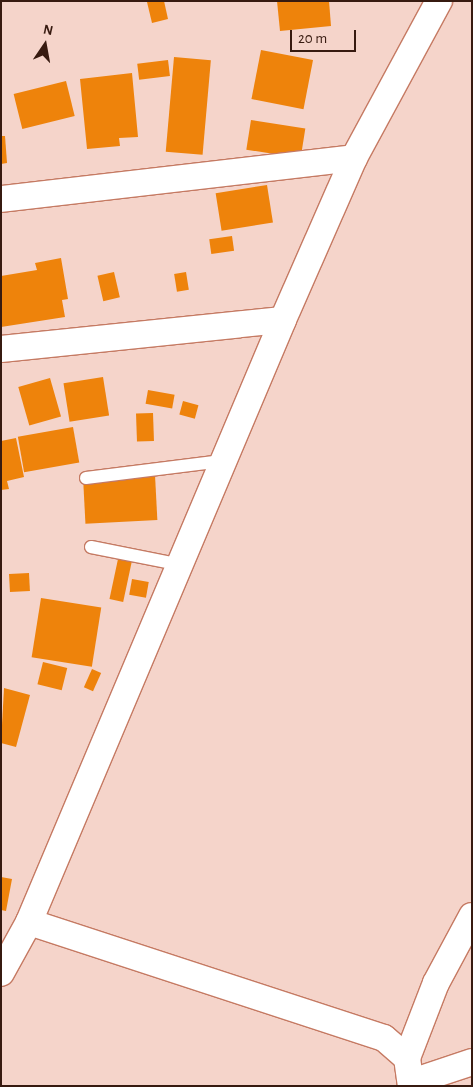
<!DOCTYPE html>
<html>
<head>
<meta charset="utf-8">
<style>
  body { margin:0 }
  #map { position:relative; width:473px; height:1087px; overflow:hidden; background:#f5d4ca; font-family:"Alegreya Sans",sans-serif }
  div>[style] { position:absolute }
  .building>* { inset:0; background:#ee830b; transform-origin:0 0 }
  .roads { filter:drop-shadow(1px 0 #c57a63) drop-shadow(-1px 0 #c57a63) drop-shadow(0 1px #c57a63) drop-shadow(0 -1px #c57a63) }
  .lane>* { height:12px; margin:-6px; padding:0 6px; transform-origin:6px; border-radius:6px; background:#fff }
  .street>* { height:26px; margin:-13px; padding:0 13px; transform-origin:13px; border-radius:13px; background:#fff }
  span { translate:-50% -50%; white-space:nowrap; text-align:center; line-height:1.15; -webkit-text-stroke:5px #f5d4ca; paint-order:stroke }
  .frame { position:absolute; inset:0; border:2px solid #371a10; pointer-events:none }
  .north { position:absolute; left:20px; top:20px; width:50px; height:50px; -webkit-text-stroke:4px #f5d4ca; paint-order:stroke; rotate:12deg; font-size:14px; font-weight:700; line-height:20px; text-align:center; color:#371a10 }
  .north::after { content:''; display:block; margin:auto; width:18px; height:22px; background:#371a10; clip-path:polygon(50% 0,100% 100%,50% 72%,0 100%) }
  .scale { position:absolute; left:290px; top:30px; width:66px; height:22px; box-sizing:border-box; border:2px solid #371a10; border-top:0; padding-left:6px; font-size:15px; line-height:18px; white-space:nowrap; color:#371a10; -webkit-text-stroke:4px #f5d4ca; paint-order:stroke }
</style>
</head>
<body>
<div id="map">
  <div class="building">
    <i style="clip-path:polygon(164px 1px,168px 19px,152px 23px,147px 2px)"></i>
    <i style="clip-path:polygon(277px 1px,329px 1px,331px 26px,280px 31px)"></i>
    <i style="left:261px;top:50px;width:53px;height:50px;rotate:11deg"></i>
    <i style="left:174px;top:57px;width:37px;height:95px;rotate:5deg"></i>
    <i style="left:168px;top:60px;width:16px;height:31px;rotate:83deg"></i>
    <i style="clip-path:polygon(132px 73px,138px 137px,119px 138px,120px 146px,87px 149px,80px 79px)"></i>
    <i style="left:66px;top:81px;width:36px;height:54px;rotate:76deg"></i>
    <i style="left:251px;top:120px;width:55px;height:30px;rotate:9deg"></i>
    <i style="clip-path:polygon(1px 136px,5px 136px,7px 163px,1px 164px)"></i>
    <i style="left:267px;top:185px;width:38px;height:52px;rotate:81deg"></i>
    <i style="left:232px;top:236px;width:15px;height:23px;rotate:82deg"></i>
    <i style="clip-path:polygon(61px 258px,68px 299px,62px 300px,65px 317px,1px 327px,1px 276px,37px 270px,35px 263px)"></i>
    <i style="left:114px;top:272px;width:26px;height:17px;rotate:77deg"></i>
    <i style="left:186px;top:272px;width:18px;height:12px;rotate:81deg"></i>
    <i style="left:103px;top:377px;width:39px;height:40px;rotate:81deg"></i>
    <i style="left:50px;top:378px;width:40px;height:33px;rotate:74deg"></i>
    <i style="left:148px;top:390px;width:27px;height:14px;rotate:10deg"></i>
    <i style="left:183px;top:401px;width:16px;height:14px;rotate:15deg"></i>
    <i style="left:153px;top:413px;width:28px;height:17px;rotate:88deg"></i>
    <i style="left:73px;top:427px;width:36px;height:56px;rotate:80deg"></i>
    <i style="clip-path:polygon(16px 438px,24px 477px,7px 481px,9px 489px,1px 490px,1px 441px)"></i>
    <i style="left:155px;top:475px;width:45px;height:72px;rotate:87deg"></i>
    <i style="left:118px;top:559px;width:14px;height:41px;rotate:12deg"></i>
    <i style="left:29px;top:573px;width:18px;height:20px;rotate:87deg"></i>
    <i style="left:132px;top:579px;width:17px;height:16px;rotate:10deg"></i>
    <i style="left:41px;top:598px;width:61px;height:60px;rotate:9deg"></i>
    <i style="left:43px;top:662px;width:25px;height:23px;rotate:14deg"></i>
    <i style="left:92px;top:669px;width:10px;height:20px;rotate:24deg"></i>
    <i style="clip-path:polygon(4px 688px,30px 695px,16px 747px,1px 743px)"></i>
    <i style="clip-path:polygon(1px 877px,12px 879px,6px 911px,1px 910px)"></i>
  </div>
  <div class="roads">
    <div class="lane">
      <i style="left:86px;top:478px;width:137px;rotate:-7.1deg"></i>
      <i style="left:91px;top:547px;width:88px;rotate:11.2deg"></i>
    </div>
    <div class="street">
      <i style="left:354px;top:158px;width:179px;rotate:-61.6deg"></i>
      <i style="left:1px;top:199px;width:355px;rotate:-6.6deg"></i>
      <i style="left:354px;top:158px;width:177px;rotate:113.7deg"></i>
      <i style="left:1px;top:349px;width:283px;rotate:-5.9deg"></i>
      <i style="left:283px;top:320px;width:653px;rotate:112.88deg"></i>
      <i style="left:29px;top:922px;width:58px;rotate:118.8deg"></i>
      <i style="left:29px;top:922px;width:373px;rotate:18.1deg"></i>
      <i style="left:384px;top:1038px;width:30px;rotate:41deg"></i>
      <i style="left:407px;top:1058px;width:28px;rotate:82deg"></i>
      <i style="left:407px;top:1058px;width:80px;rotate:-68.9deg"></i>
      <i style="left:436px;top:983px;width:76px;rotate:-61.8deg"></i>
      <i style="left:412px;top:1082px;width:63px;rotate:-18.4deg"></i>
    </div>
  </div>
  <div class="frame"></div>
  <div class="north">N</div>
  <div class="scale">20 m</div>
</div>
</body>
</html>
